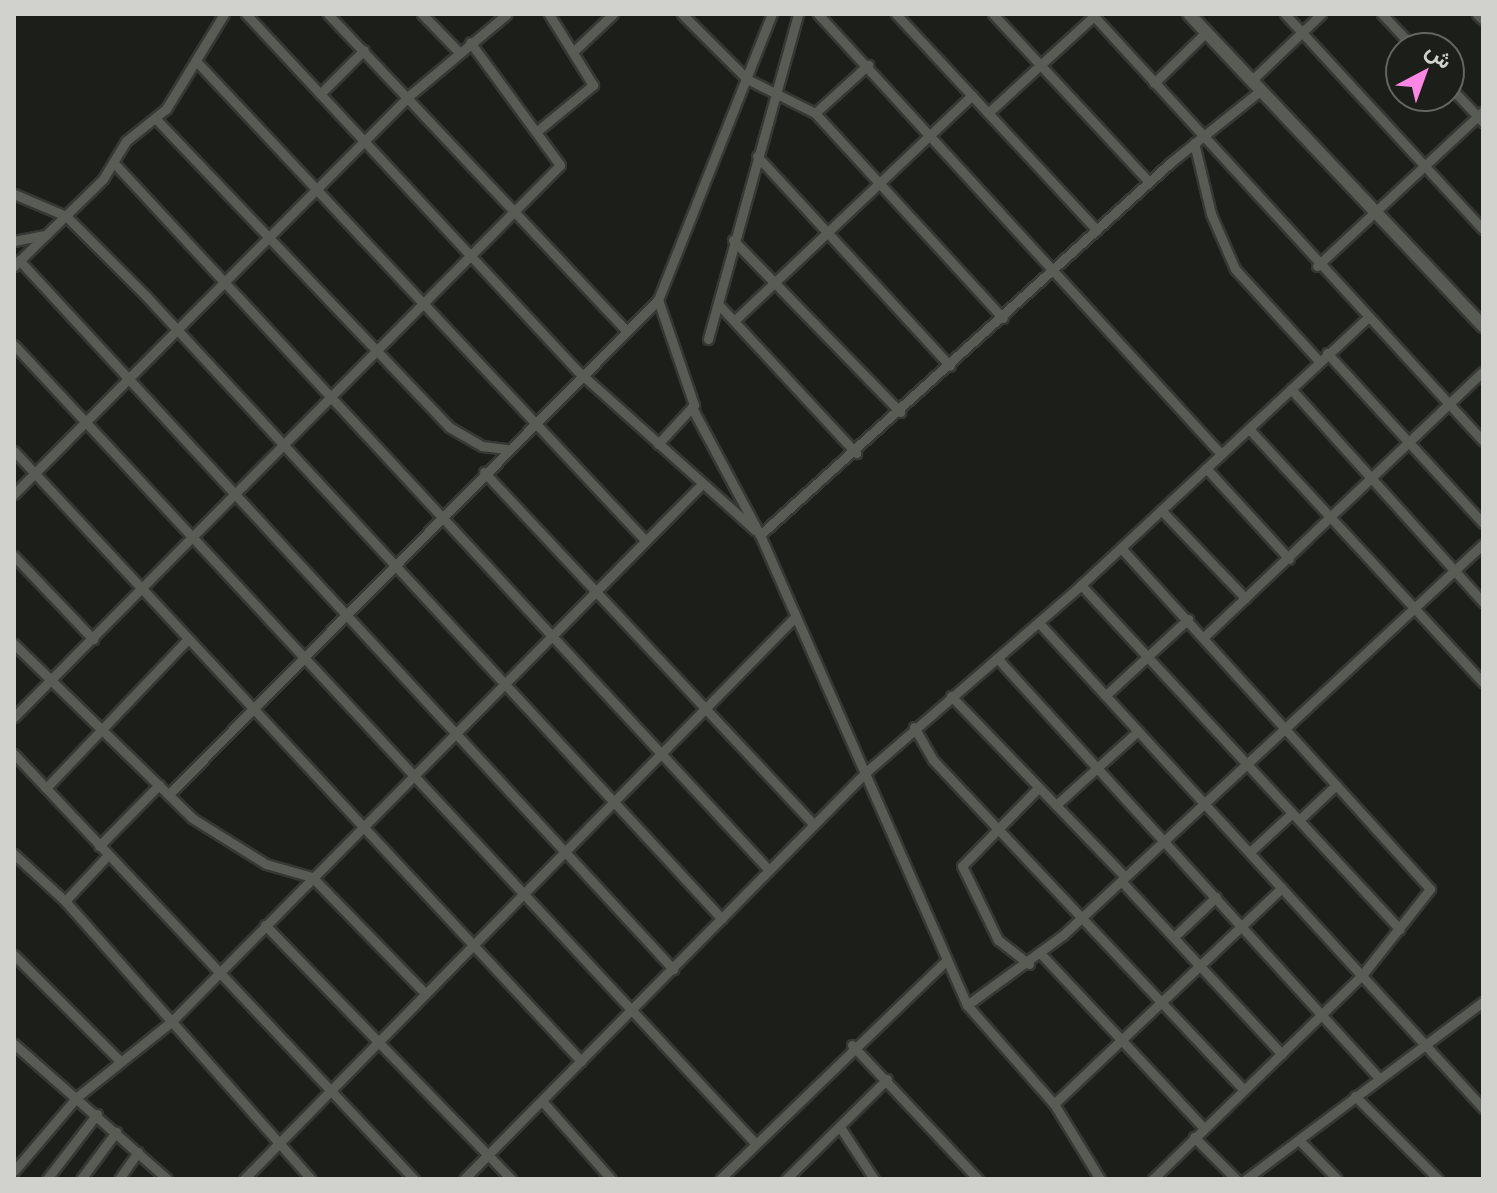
<!DOCTYPE html>
<html>
<head>
<meta charset="utf-8">
<style>
  body { margin:0 }
  #map { position:relative; width:1497px; height:1193px; overflow:hidden; background:#1c1e19; font-family:"IBM Plex Serif",Vazirmatn,serif }
  div>[style] { position:absolute }
  .roads { filter:drop-shadow(2px 0 #373834) drop-shadow(-2px 0 #373834) drop-shadow(0 2px #373834) drop-shadow(0 -2px #373834) }
  .minor>* { height:9px; margin:-4.5px; padding:0 4.5px; transform-origin:4.5px; border-radius:4.5px; background:#595c55 }
  .tertiary>* { height:12px; margin:-6px; padding:0 6px; transform-origin:6px; border-radius:6px; background:#595c55 }
  span { translate:-50% -50%; white-space:nowrap; text-align:center; line-height:1.15; -webkit-text-stroke:7px #1c1e19; paint-order:stroke }
  .frame { position:absolute; inset:0; border:16px solid #d1d2ce; pointer-events:none }
  .north { position:absolute; left:1385px; top:32px; width:80px; height:80px; box-sizing:border-box; background:#1c1e19; border:2px solid #646661; border-radius:50%; rotate:41deg; font-size:22px; font-weight:700; line-height:32px; text-align:center; color:#d1d2ce }
  .north::after { content:''; display:block; margin:auto; width:28px; height:36px; background:#fc86e3; clip-path:polygon(50% 0,100% 100%,50% 72%,0 100%) }
</style>
</head>
<body>
<div id="map">
  <div class="roads">
    <div class="minor">
      <i style="left:246px;top:14px;width:490px;rotate:47.1deg"></i>
      <i style="left:580px;top:373px;width:235px;rotate:41.9deg"></i>
      <i style="left:328px;top:14px;width:434px;rotate:46.7deg"></i>
      <i style="left:422px;top:14px;width:53px;rotate:45.8deg"></i>
      <i style="left:682px;top:14px;width:92px;rotate:45deg"></i>
      <i style="left:747px;top:79px;width:76px;rotate:26.6deg"></i>
      <i style="left:815px;top:113px;width:278px;rotate:47.5deg"></i>
      <i style="left:818px;top:14px;width:597px;rotate:47.51deg"></i>
      <i style="left:896px;top:14px;width:295px;rotate:47.1deg"></i>
      <i style="left:993px;top:14px;width:229px;rotate:47.1deg"></i>
      <i style="left:1092px;top:14px;width:579px;rotate:47.52deg"></i>
      <i style="left:1285px;top:14px;width:292px;rotate:47.4deg"></i>
      <i style="left:1382px;top:14px;width:47px;rotate:46.7deg"></i>
      <i style="left:1477px;top:14px;width:8px;rotate:45deg"></i>
      <i style="left:575px;top:50px;width:52px;rotate:-43.5deg"></i>
      <i style="left:197px;top:62px;width:654px;rotate:46.86deg"></i>
      <i style="left:1251px;top:81px;width:97px;rotate:-43.7deg"></i>
      <i style="left:1154px;top:83px;width:73px;rotate:-44.4deg"></i>
      <i style="left:1449px;top:86px;width:50px;rotate:46.6deg"></i>
      <i style="left:320px;top:94px;width:62px;rotate:-45deg"></i>
      <i style="left:815px;top:113px;width:72px;rotate:-42.2deg"></i>
      <i style="left:988px;top:113px;width:144px;rotate:-42.5deg"></i>
      <i style="left:156px;top:119px;width:425px;rotate:46.4deg"></i>
      <i style="left:449px;top:427px;width:38px;rotate:30deg"></i>
      <i style="left:482px;top:446px;width:24px;rotate:7deg"></i>
      <i style="left:536px;top:132px;width:74px;rotate:-39.5deg"></i>
      <i style="left:593px;top:85px;width:84px;rotate:-121.8deg"></i>
      <i style="left:1194px;top:143px;width:73px;rotate:76.5deg"></i>
      <i style="left:1211px;top:214px;width:60px;rotate:66.4deg"></i>
      <i style="left:1235px;top:269px;width:125px;rotate:47.6deg"></i>
      <i style="left:757px;top:156px;width:285px;rotate:47.4deg"></i>
      <i style="left:114px;top:163px;width:962px;rotate:47.19deg"></i>
      <i style="left:14px;top:194px;width:56px;rotate:22.9deg"></i>
      <i style="left:66px;top:216px;width:113px;rotate:45deg"></i>
      <i style="left:146px;top:296px;width:848px;rotate:47.24deg"></i>
      <i style="left:733px;top:240px;width:240px;rotate:45.8deg"></i>
      <i style="left:14px;top:241px;width:33px;rotate:-11deg"></i>
      <i style="left:19px;top:260px;width:965px;rotate:47.31deg"></i>
      <i style="left:14px;top:266px;width:124px;rotate:-44.3deg"></i>
      <i style="left:103px;top:179px;width:44px;rotate:-58.8deg"></i>
      <i style="left:126px;top:141px;width:51px;rotate:-38.7deg"></i>
      <i style="left:166px;top:109px;width:111px;rotate:-58.6deg"></i>
      <i style="left:1317px;top:266px;width:227px;rotate:-43deg"></i>
      <i style="left:719px;top:305px;width:202px;rotate:47.2deg"></i>
      <i style="left:734px;top:321px;width:328px;rotate:-43.5deg"></i>
      <i style="left:708px;top:339px;width:337px;rotate:-74.5deg"></i>
      <i style="left:14px;top:345px;width:1089px;rotate:47.12deg"></i>
      <i style="left:1327px;top:353px;width:231px;rotate:47.5deg"></i>
      <i style="left:1291px;top:389px;width:287px;rotate:48deg"></i>
      <i style="left:692px;top:408px;width:144px;rotate:61.8deg"></i>
      <i style="left:760px;top:535px;width:514px;rotate:66.23deg"></i>
      <i style="left:967px;top:1005px;width:132px;rotate:48.7deg"></i>
      <i style="left:1054px;top:1104px;width:88px;rotate:58.5deg"></i>
      <i style="left:1249px;top:429px;width:345px;rotate:47.3deg"></i>
      <i style="left:658px;top:444px;width:53px;rotate:-47.3deg"></i>
      <i style="left:694px;top:405px;width:111px;rotate:-108.9deg"></i>
      <i style="left:14px;top:451px;width:833px;rotate:47.09deg"></i>
      <i style="left:1206px;top:468px;width:123px;rotate:47.6deg"></i>
      <i style="left:484px;top:472px;width:481px;rotate:46.9deg"></i>
      <i style="left:14px;top:494px;width:562px;rotate:-45.22deg"></i>
      <i style="left:410px;top:95px;width:126px;rotate:-39.9deg"></i>
      <i style="left:1161px;top:510px;width:122px;rotate:46.3deg"></i>
      <i style="left:760px;top:535px;width:554px;rotate:-42.22deg"></i>
      <i style="left:1170px;top:163px;width:115px;rotate:-38.7deg"></i>
      <i style="left:1121px;top:548px;width:460px;rotate:47.8deg"></i>
      <i style="left:1430px;top:889px;width:110px;rotate:128.3deg"></i>
      <i style="left:1362px;top:975px;width:292px;rotate:135.7deg"></i>
      <i style="left:14px;top:556px;width:115px;rotate:46.4deg"></i>
      <i style="left:1081px;top:585px;width:469px;rotate:47.2deg"></i>
      <i style="left:1039px;top:623px;width:658px;rotate:47.53deg"></i>
      <i style="left:1204px;top:637px;width:385px;rotate:-43.6deg"></i>
      <i style="left:14px;top:644px;width:249px;rotate:44.3deg"></i>
      <i style="left:192px;top:818px;width:87px;rotate:31.9deg"></i>
      <i style="left:266px;top:864px;width:48px;rotate:15.8deg"></i>
      <i style="left:312px;top:877px;width:162px;rotate:45.8deg"></i>
      <i style="left:997px;top:658px;width:568px;rotate:47.71deg"></i>
      <i style="left:1106px;top:695px;width:112px;rotate:-42.8deg"></i>
      <i style="left:951px;top:696px;width:251px;rotate:46.1deg"></i>
      <i style="left:14px;top:717px;width:776px;rotate:-45.31deg"></i>
      <i style="left:560px;top:165px;width:152px;rotate:-126.2deg"></i>
      <i style="left:914px;top:727px;width:38px;rotate:60deg"></i>
      <i style="left:933px;top:760px;width:453px;rotate:46.7deg"></i>
      <i style="left:14px;top:754px;width:584px;rotate:46.74deg"></i>
      <i style="left:46px;top:788px;width:206px;rotate:-46.4deg"></i>
      <i style="left:170px;top:793px;width:694px;rotate:-45.29deg"></i>
      <i style="left:658px;top:300px;width:308px;rotate:-68.3deg"></i>
      <i style="left:1056px;top:805px;width:110px;rotate:-42.1deg"></i>
      <i style="left:1299px;top:820px;width:51px;rotate:-43.4deg"></i>
      <i style="left:99px;top:846px;width:86px;rotate:-45.5deg"></i>
      <i style="left:1250px;top:852px;width:57px;rotate:-42.9deg"></i>
      <i style="left:14px;top:854px;width:69px;rotate:42.7deg"></i>
      <i style="left:65px;top:901px;width:371px;rotate:48.5deg"></i>
      <i style="left:1121px;top:881px;width:236px;rotate:47.1deg"></i>
      <i style="left:65px;top:901px;width:63px;rotate:-46.9deg"></i>
      <i style="left:265px;top:925px;width:354px;rotate:45.9deg"></i>
      <i style="left:1174px;top:937px;width:58px;rotate:-43.6deg"></i>
      <i style="left:1041px;top:954px;width:238px;rotate:46.9deg"></i>
      <i style="left:14px;top:955px;width:151px;rotate:45deg"></i>
      <i style="left:1029px;top:964px;width:39px;rotate:-142deg"></i>
      <i style="left:998px;top:940px;width:82px;rotate:-115.9deg"></i>
      <i style="left:962px;top:866px;width:109px;rotate:-45.7deg"></i>
      <i style="left:967px;top:1005px;width:119px;rotate:-36.1deg"></i>
      <i style="left:1063px;top:935px;width:574px;rotate:-42.95deg"></i>
      <i style="left:14px;top:1044px;width:204px;rotate:41.4deg"></i>
      <i style="left:852px;top:1045px;width:184px;rotate:46.8deg"></i>
      <i style="left:1355px;top:1096px;width:117px;rotate:45deg"></i>
      <i style="left:542px;top:1101px;width:104px;rotate:48.5deg"></i>
      <i style="left:1054px;top:1104px;width:314px;rotate:-43.5deg"></i>
      <i style="left:840px;top:1127px;width:62px;rotate:56.8deg"></i>
      <i style="left:1194px;top:1137px;width:59px;rotate:45deg"></i>
      <i style="left:1299px;top:1140px;width:54px;rotate:45.7deg"></i>
      <i style="left:14px;top:1171px;width:97px;rotate:-49.6deg"></i>
      <i style="left:77px;top:1097px;width:120px;rotate:-38.6deg"></i>
      <i style="left:171px;top:1022px;width:754px;rotate:-45.38deg"></i>
      <i style="left:47px;top:1179px;width:82px;rotate:-52.4deg"></i>
      <i style="left:81px;top:1179px;width:59px;rotate:-53.3deg"></i>
      <i style="left:119px;top:1179px;width:33px;rotate:-55deg"></i>
      <i style="left:244px;top:1179px;width:788px;rotate:-45.57deg"></i>
      <i style="left:464px;top:1179px;width:571px;rotate:-45.35deg"></i>
      <i style="left:865px;top:773px;width:286px;rotate:-41deg"></i>
      <i style="left:1081px;top:585px;width:391px;rotate:-43deg"></i>
      <i style="left:720px;top:1179px;width:315px;rotate:-44deg"></i>
      <i style="left:786px;top:1179px;width:142px;rotate:-44.7deg"></i>
      <i style="left:1246px;top:1179px;width:296px;rotate:-36.8deg"></i>
    </div>
    <div class="tertiary">
      <i style="left:1189px;top:14px;width:429px;rotate:46.7deg"></i>
    </div>
  </div>
  <div class="frame"></div>
  <div class="north">ش</div>
</div>
</body>
</html>
